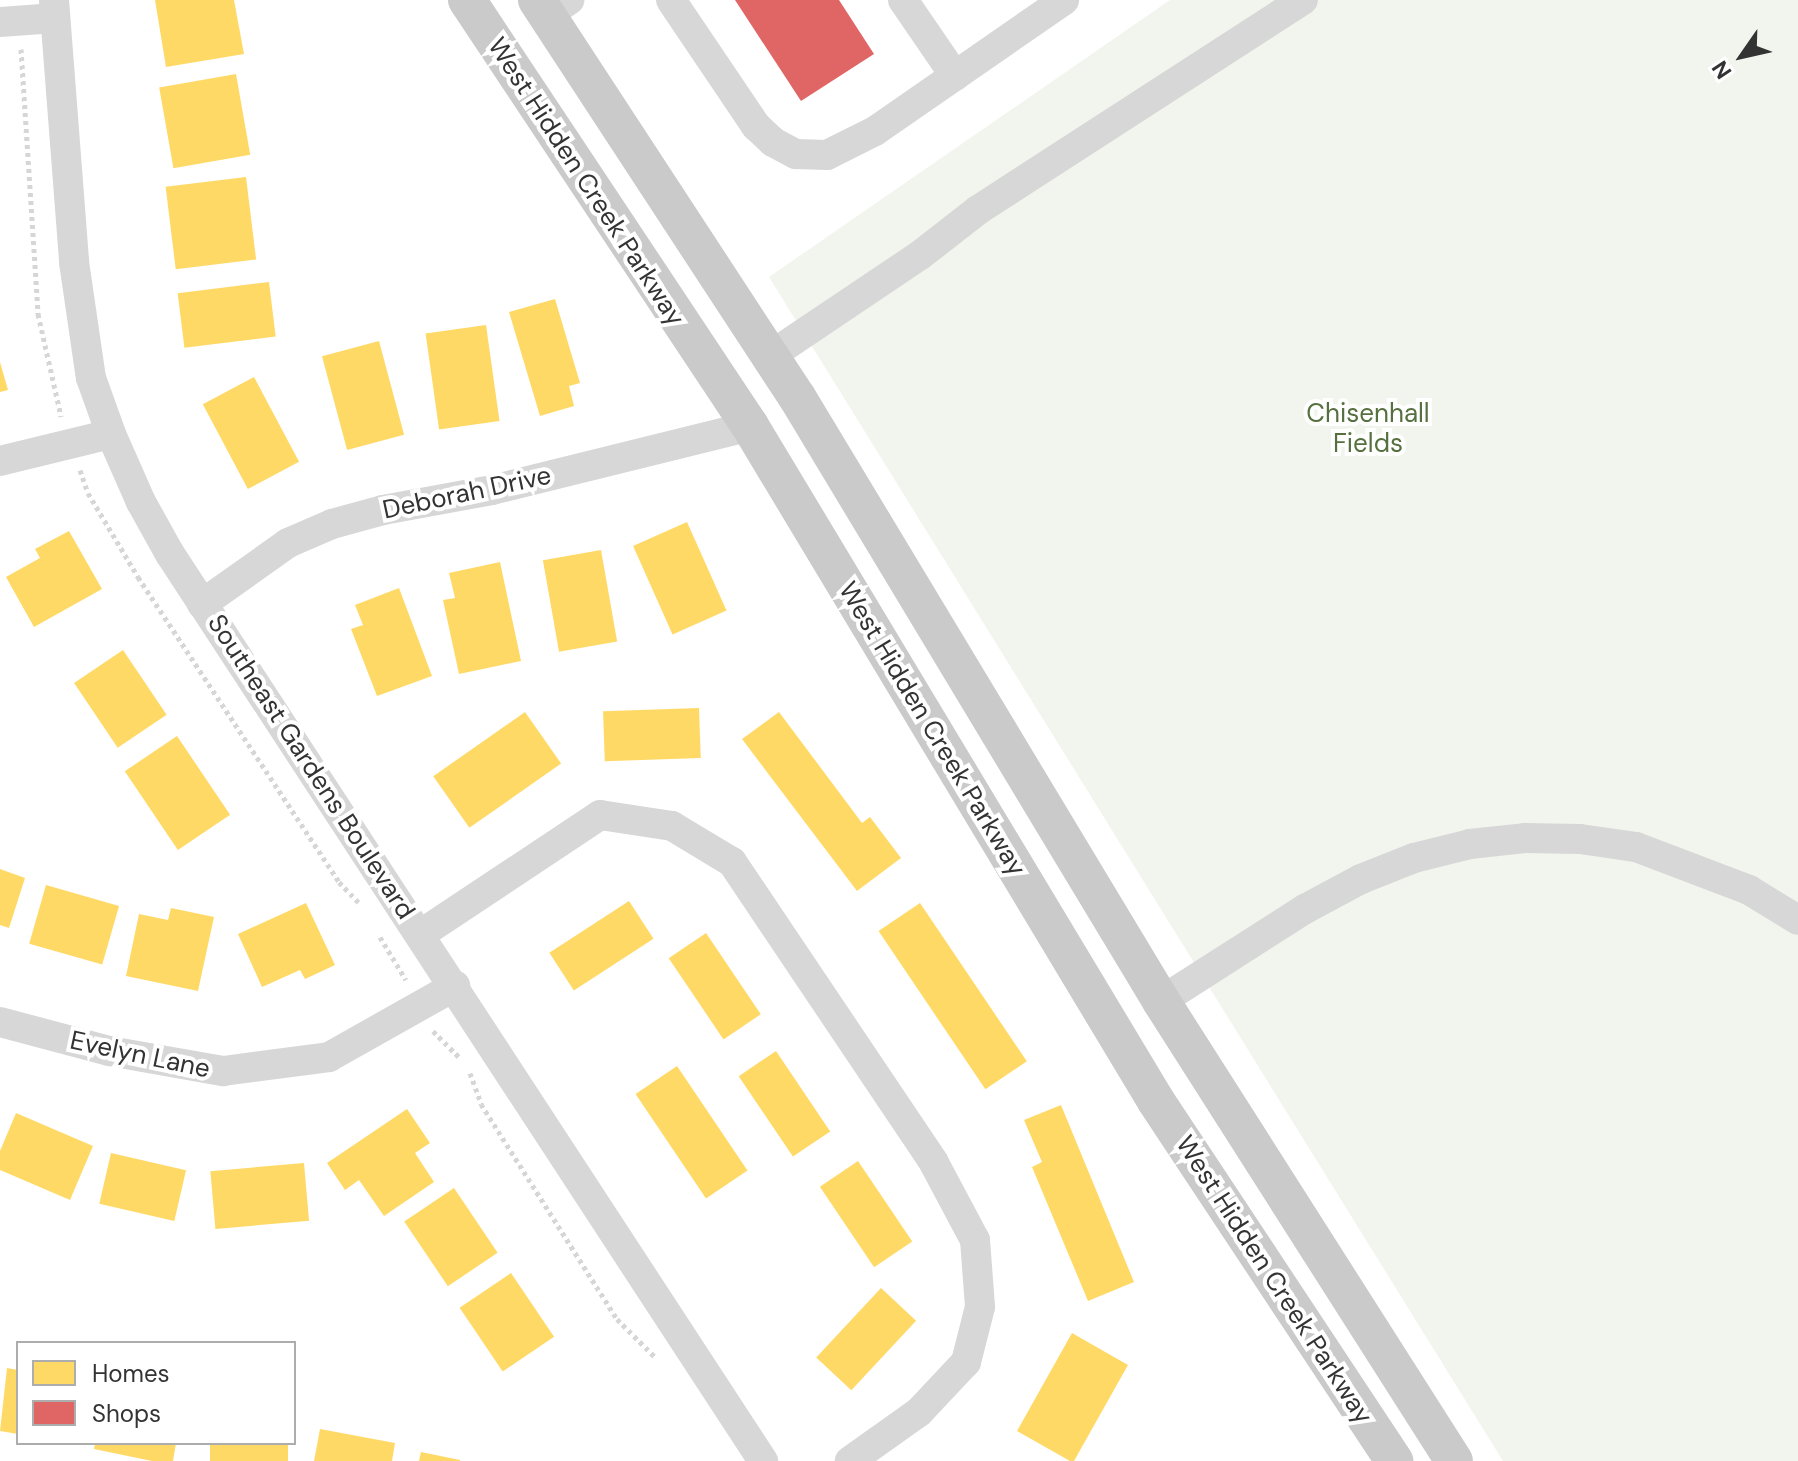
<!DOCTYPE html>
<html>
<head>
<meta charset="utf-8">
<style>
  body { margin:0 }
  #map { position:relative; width:1798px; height:1461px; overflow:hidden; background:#fff; font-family:"DM Sans",sans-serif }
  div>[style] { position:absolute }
  .green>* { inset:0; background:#f1f5ed }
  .homes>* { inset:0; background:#ffd966; transform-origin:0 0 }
  .shops>* { inset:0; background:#e06666 }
  .path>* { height:5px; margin-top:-2.5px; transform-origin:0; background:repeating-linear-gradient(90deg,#d6d6d6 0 4px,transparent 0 8px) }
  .minor>* { height:30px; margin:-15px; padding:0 15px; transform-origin:15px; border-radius:15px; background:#d7d7d7 }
  .major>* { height:38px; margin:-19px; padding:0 19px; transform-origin:19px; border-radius:19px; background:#cacaca }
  span { translate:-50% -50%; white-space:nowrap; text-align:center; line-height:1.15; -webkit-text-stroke:8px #fff; paint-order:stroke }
  .street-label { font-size:26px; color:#333 }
  .park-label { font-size:26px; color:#56703f }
  .legend { position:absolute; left:16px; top:1341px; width:280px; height:104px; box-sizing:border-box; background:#fff; border:2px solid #adadad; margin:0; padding:10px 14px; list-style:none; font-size:24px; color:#333 }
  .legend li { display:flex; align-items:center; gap:16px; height:40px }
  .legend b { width:40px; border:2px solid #adadad }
  .north { position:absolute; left:1702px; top:16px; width:80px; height:80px; -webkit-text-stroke:6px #fff; paint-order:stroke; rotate:236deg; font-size:22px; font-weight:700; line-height:32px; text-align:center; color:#333 }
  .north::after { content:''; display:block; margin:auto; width:28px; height:36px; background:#333; clip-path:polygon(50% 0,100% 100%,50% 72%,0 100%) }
</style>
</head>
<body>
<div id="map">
  <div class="green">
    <i style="clip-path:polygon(1170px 0,1798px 0,1798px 1461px,1503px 1461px,769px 277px)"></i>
  </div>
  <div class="homes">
    <i style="clip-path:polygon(155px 0,234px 0,244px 54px,166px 67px)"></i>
    <i style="left:236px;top:74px;width:82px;height:78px;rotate:80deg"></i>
    <i style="left:246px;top:177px;width:83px;height:81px;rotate:83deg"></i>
    <i style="left:269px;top:282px;width:55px;height:92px;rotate:83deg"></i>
    <i style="clip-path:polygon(555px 299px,580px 383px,569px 386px,574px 406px,540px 416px,509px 312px)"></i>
    <i style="left:486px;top:325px;width:97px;height:61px;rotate:82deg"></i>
    <i style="left:379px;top:341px;width:97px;height:59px;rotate:75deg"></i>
    <i style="clip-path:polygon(0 362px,8px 390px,0 392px)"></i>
    <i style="left:254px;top:377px;width:96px;height:58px;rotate:62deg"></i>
    <i style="left:687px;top:522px;width:97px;height:59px;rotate:66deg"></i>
    <i style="clip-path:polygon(69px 531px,102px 589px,34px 627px,6px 577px,40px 558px,35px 549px)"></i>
    <i style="left:601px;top:550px;width:93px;height:59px;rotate:80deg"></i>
    <i style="clip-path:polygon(500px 562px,521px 661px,459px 674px,443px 600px,455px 598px,449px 573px)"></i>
    <i style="clip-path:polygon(399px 588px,432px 676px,377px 696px,351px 629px,363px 625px,355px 605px)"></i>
    <i style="left:123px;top:650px;width:78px;height:59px;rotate:56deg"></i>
    <i style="left:699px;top:708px;width:50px;height:96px;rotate:88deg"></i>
    <i style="left:525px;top:712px;width:63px;height:112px;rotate:55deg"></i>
    <i style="clip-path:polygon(779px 712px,862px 823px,870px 817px,901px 858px,857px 891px,742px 739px)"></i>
    <i style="left:177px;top:736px;width:95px;height:63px;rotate:56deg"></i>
    <i style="clip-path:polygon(0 869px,25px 878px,9px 928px,0 925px)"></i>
    <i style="left:46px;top:885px;width:76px;height:61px;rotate:16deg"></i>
    <i style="left:629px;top:901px;width:45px;height:95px;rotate:57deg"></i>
    <i style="clip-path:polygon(306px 903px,335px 965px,305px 979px,300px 970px,262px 987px,238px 934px)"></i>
    <i style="left:920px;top:903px;width:191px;height:50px;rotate:56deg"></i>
    <i style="clip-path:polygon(171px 908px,214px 917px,198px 991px,126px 976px,139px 914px,168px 920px)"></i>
    <i style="left:706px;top:933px;width:98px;height:45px;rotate:56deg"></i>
    <i style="left:776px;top:1051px;width:97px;height:45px;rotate:56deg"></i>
    <i style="left:677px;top:1066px;width:126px;height:50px;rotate:56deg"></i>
    <i style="clip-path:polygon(1061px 1105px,1134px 1282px,1088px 1301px,1032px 1167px,1042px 1162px,1024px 1120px)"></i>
    <i style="clip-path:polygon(407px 1109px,430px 1143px,415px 1153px,434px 1182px,384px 1216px,359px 1180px,345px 1190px,327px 1163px)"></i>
    <i style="clip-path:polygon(16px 1113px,93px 1146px,70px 1200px,0 1170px,0 1151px)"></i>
    <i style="left:111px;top:1153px;width:77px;height:52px;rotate:13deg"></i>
    <i style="left:858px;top:1161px;width:97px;height:46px;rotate:56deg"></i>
    <i style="left:304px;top:1163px;width:58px;height:94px;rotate:85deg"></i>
    <i style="left:454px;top:1188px;width:78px;height:60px;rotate:56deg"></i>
    <i style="left:511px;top:1273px;width:77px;height:62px;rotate:56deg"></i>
    <i style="left:881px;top:1288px;width:48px;height:95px;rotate:43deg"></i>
    <i style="clip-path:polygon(1072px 1333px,1128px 1365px,1074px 1461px,1070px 1461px,1017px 1431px)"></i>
    <i style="clip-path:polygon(7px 1368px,18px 1370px,18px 1434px,0 1431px)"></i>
    <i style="clip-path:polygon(320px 1429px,395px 1443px,392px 1461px,314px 1461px)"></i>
    <i style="clip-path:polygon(95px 1443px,176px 1443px,173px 1461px,152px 1461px,94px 1449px)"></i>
    <i style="left:210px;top:1443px;width:78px;height:18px"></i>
    <i style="clip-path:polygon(421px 1452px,460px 1460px,460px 1461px,419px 1461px)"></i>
  </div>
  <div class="shops">
    <i style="clip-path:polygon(735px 0,839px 0,874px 54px,801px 101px)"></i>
  </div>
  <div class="path">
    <i style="left:21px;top:49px;width:266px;rotate:86.3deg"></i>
    <i style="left:38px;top:314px;width:105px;rotate:77.3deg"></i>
    <i style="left:80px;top:470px;width:24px;rotate:71deg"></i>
    <i style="left:88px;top:493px;width:98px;rotate:59.2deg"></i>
    <i style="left:138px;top:577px;width:365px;rotate:56.6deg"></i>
    <i style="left:339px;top:882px;width:28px;rotate:46deg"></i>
    <i style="left:380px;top:937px;width:50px;rotate:58.8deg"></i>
    <i style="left:433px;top:1031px;width:38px;rotate:45deg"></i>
    <i style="left:470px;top:1073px;width:33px;rotate:70deg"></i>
    <i style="left:481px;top:1104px;width:254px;rotate:57.7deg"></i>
    <i style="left:617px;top:1319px;width:55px;rotate:45deg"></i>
  </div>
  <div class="minor">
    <i style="left:54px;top:0;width:263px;rotate:85.6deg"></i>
    <i style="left:74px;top:262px;width:117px;rotate:81.7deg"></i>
    <i style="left:91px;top:378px;width:59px;rotate:70.3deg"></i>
    <i style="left:111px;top:434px;width:74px;rotate:66.2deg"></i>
    <i style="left:141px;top:502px;width:60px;rotate:60.9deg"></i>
    <i style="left:170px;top:554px;width:1084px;rotate:56.82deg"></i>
    <i style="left:671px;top:0;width:152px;rotate:56deg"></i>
    <i style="left:756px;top:126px;width:23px;rotate:43deg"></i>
    <i style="left:773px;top:142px;width:26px;rotate:28deg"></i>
    <i style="left:796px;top:154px;width:31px;rotate:2deg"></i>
    <i style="left:827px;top:155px;width:54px;rotate:-26.6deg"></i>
    <i style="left:875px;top:131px;width:230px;rotate:-34.7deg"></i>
    <i style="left:903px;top:0;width:92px;rotate:55.6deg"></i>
    <i style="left:547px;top:15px;width:27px;rotate:-34deg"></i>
    <i style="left:0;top:22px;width:55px;rotate:-4.2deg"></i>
    <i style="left:770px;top:356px;width:179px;rotate:-33.9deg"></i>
    <i style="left:919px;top:256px;width:75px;rotate:-37.9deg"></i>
    <i style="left:978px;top:210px;width:387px;rotate:-32.9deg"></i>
    <i style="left:0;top:461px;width:114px;rotate:-13.7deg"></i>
    <i style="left:202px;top:604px;width:105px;rotate:-35.3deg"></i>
    <i style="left:288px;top:543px;width:48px;rotate:-23.4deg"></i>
    <i style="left:332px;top:524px;width:53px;rotate:-15.4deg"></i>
    <i style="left:383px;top:510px;width:111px;rotate:-10.4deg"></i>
    <i style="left:492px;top:490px;width:266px;rotate:-13.9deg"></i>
    <i style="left:421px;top:934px;width:215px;rotate:-33.6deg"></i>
    <i style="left:600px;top:815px;width:73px;rotate:8.7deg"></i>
    <i style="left:672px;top:826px;width:70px;rotate:31deg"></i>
    <i style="left:732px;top:862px;width:362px;rotate:56.1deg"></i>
    <i style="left:934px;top:1163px;width:87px;rotate:62deg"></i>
    <i style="left:975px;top:1240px;width:67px;rotate:85.7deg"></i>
    <i style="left:980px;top:1307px;width:57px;rotate:104.3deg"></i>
    <i style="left:966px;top:1362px;width:69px;rotate:133.2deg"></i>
    <i style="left:919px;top:1412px;width:85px;rotate:144.6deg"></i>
    <i style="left:1161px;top:1001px;width:171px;rotate:-32.6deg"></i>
    <i style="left:1305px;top:909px;width:64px;rotate:-28.2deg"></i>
    <i style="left:1361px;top:879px;width:57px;rotate:-21.6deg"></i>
    <i style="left:1414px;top:858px;width:58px;rotate:-14deg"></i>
    <i style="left:1470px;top:844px;width:55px;rotate:-6.2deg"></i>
    <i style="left:1525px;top:838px;width:55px;rotate:1deg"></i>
    <i style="left:1580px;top:839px;width:57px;rotate:8.1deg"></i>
    <i style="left:1636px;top:847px;width:121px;rotate:20.8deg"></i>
    <i style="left:1749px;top:890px;width:57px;rotate:31.5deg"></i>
    <i style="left:0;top:1022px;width:113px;rotate:14.9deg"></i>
    <i style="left:109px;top:1051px;width:116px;rotate:10deg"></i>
    <i style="left:223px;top:1071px;width:107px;rotate:-7.5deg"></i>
    <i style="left:329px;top:1057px;width:145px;rotate:-29.4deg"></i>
  </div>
  <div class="major">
    <i style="left:467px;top:0;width:511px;rotate:56.4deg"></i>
    <i style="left:750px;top:426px;width:788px;rotate:58.97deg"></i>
    <i style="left:1156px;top:1101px;width:432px;rotate:56.5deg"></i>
    <i style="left:537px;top:0;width:475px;rotate:56.8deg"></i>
    <i style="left:797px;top:397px;width:705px;rotate:58.92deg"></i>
    <i style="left:1161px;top:1001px;width:545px;rotate:57.5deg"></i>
  </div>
  <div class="street-label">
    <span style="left:586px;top:182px;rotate:57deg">West Hidden Creek Parkway</span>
    <span style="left:467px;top:493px;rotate:-12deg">Deborah Drive</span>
    <span style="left:932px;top:729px;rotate:59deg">West Hidden Creek Parkway</span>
    <span style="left:311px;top:767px;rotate:57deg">Southeast Gardens Boulevard</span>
    <span style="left:140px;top:1055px;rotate:12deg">Evelyn Lane</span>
    <span style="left:1274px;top:1280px;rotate:57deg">West Hidden Creek Parkway</span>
  </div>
  <div class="park-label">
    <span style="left:1368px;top:429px">Chisenhall<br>Fields</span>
  </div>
  <ul class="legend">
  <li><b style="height:22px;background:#ffd966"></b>Homes</li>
  <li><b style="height:22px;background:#e06666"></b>Shops</li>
  </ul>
  <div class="north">N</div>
</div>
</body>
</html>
